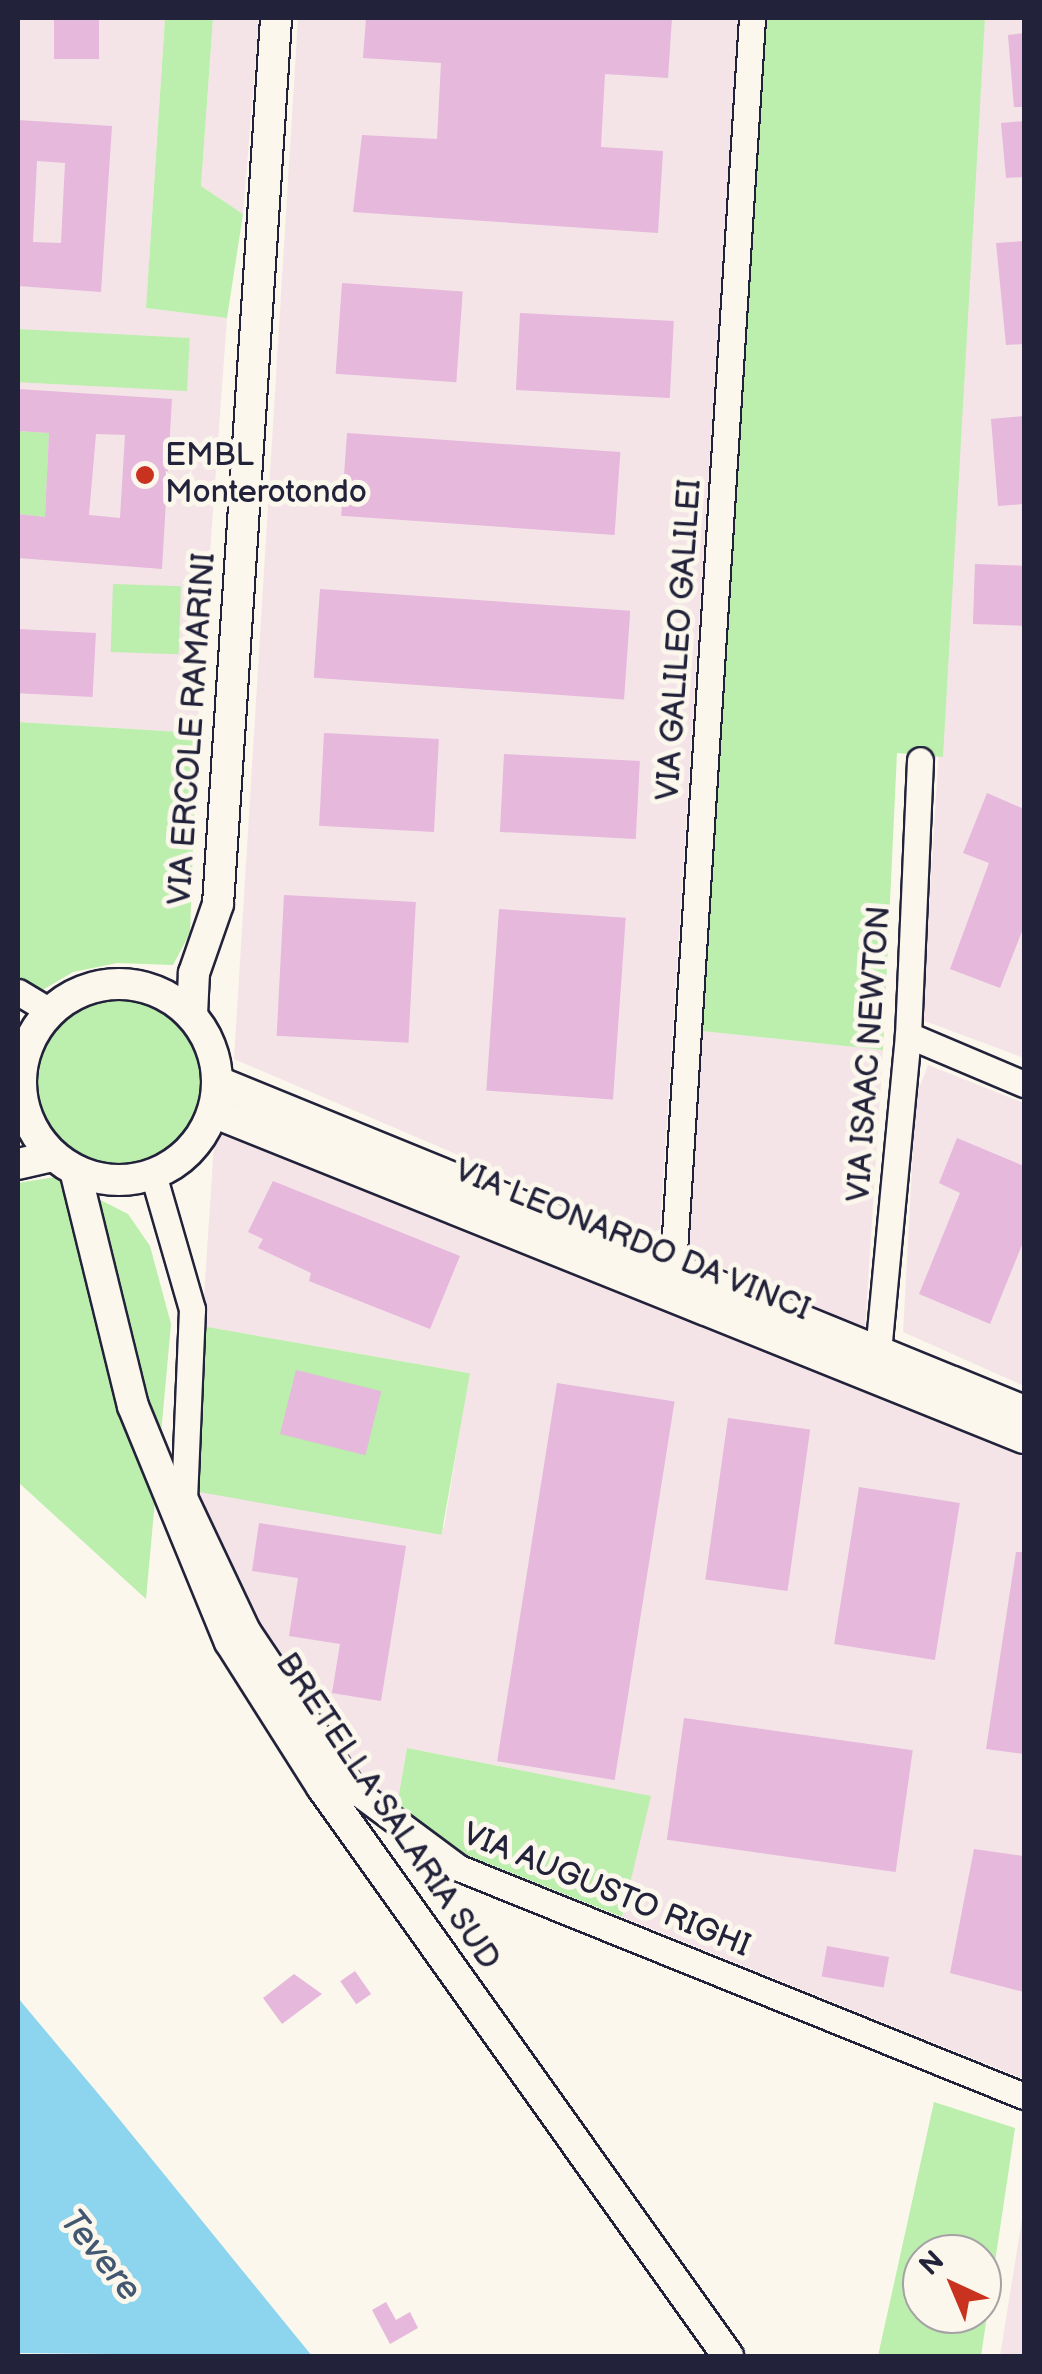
<!DOCTYPE html>
<html>
<head>
<meta charset="utf-8">
<style>
  body { margin:0 }
  #map { position:relative; width:1042px; height:2374px; overflow:hidden; background:#fbf7ec; font-family:"Balsamiq Sans",sans-serif }
  div>[style] { position:absolute }
  .built>* { inset:0; background:#f4e4e7 }
  .green>* { inset:0; background:#bceead; transform-origin:0 0 }
  .round { border-radius:50% }
  .water>* { inset:0; background:#8dd4ee }
  .building>* { inset:0; background:#e5b8dc; transform-origin:0 0 }
  .roads { filter:drop-shadow(2px 0 #22223b) drop-shadow(-2px 0 #22223b) drop-shadow(0 2px #22223b) drop-shadow(0 -2px #22223b) }
  .minor>* { height:25px; margin:-12.5px; padding:0 12.5px; transform-origin:12.5px; border-radius:12.5px; background:#fbf7ec }
  .major>* { height:30px; margin:-15px; padding:0 15px; transform-origin:15px; border-radius:15px; background:#fbf7ec }
  .major>.ring { margin:-15px; padding:0; box-sizing:content-box; background:none; border:30px solid #fbf7ec; border-radius:50% }
  .dots>* { width:28px; height:28px; translate:-50% -50%; box-sizing:border-box; border:5px solid #fbf7ec; border-radius:50% }
  span { translate:-50% -50%; white-space:nowrap; text-align:center; line-height:1.15; -webkit-text-stroke:10px #fbf7ec; paint-order:stroke }
  .poi-label { font-size:32px; color:#22223b }
  .left { translate:0 -50%; text-align:left }
  .street-label { font-size:32px; color:#22223b }
  .water-label { font-size:35px; color:#425771; font-style:italic }
  .frame { position:absolute; inset:0; border:20px solid #22223b; pointer-events:none }
  .north { position:absolute; left:902px; top:2234px; width:100px; height:100px; box-sizing:border-box; background:#fbf7ec; border:2px solid #a4a2a5; border-radius:50%; rotate:316deg; font-size:28px; font-weight:700; line-height:40px; text-align:center; color:#22223b }
  .north::after { content:''; display:block; margin:auto; width:35px; height:45px; background:#c8321e; clip-path:polygon(50% 0,100% 100%,50% 72%,0 100%) }
</style>
</head>
<body>
<div id="map">
  <div class="built">
    <i style="clip-path:polygon(18px 18px,165px 18px,146px 308px,227px 318px,197px 733px,18px 722px)"></i>
    <i style="clip-path:polygon(213px 18px,259px 18px,243px 214px,201px 186px)"></i>
    <i style="clip-path:polygon(298px 18px,738px 18px,660px 1229px,647px 1236px,234px 1059px)"></i>
    <i style="clip-path:polygon(985px 18px,1024px 18px,1024px 1058px,922px 1020px)"></i>
    <i style="clip-path:polygon(701px 1031px,883px 1050px,865px 1330px,689px 1253px)"></i>
    <i style="clip-path:polygon(928px 1065px,1024px 1103px,1024px 1386px,903px 1332px,916px 1096px)"></i>
    <i style="clip-path:polygon(215px 1130px,1024px 1457px,1024px 2079px,622px 1917px,650px 1796px,407px 1748px,396px 1811px,345px 1764px,250px 1616px,194px 1490px,444px 1528px,469px 1373px,202px 1326px)"></i>
    <i style="clip-path:polygon(1024px 2207px,1024px 2356px,1000px 2356px)"></i>
  </div>
  <div class="green">
    <i style="clip-path:polygon(165px 18px,213px 18px,201px 186px,243px 214px,227px 318px,146px 308px)"></i>
    <i style="clip-path:polygon(767px 18px,985px 18px,943px 757px,897px 753px,883px 1050px,701px 1031px)"></i>
    <i style="left:18px;top:329px;width:172px;height:53px;rotate:3deg"></i>
    <i style="clip-path:polygon(18px 431px,49px 433px,45px 517px,18px 514px)"></i>
    <i style="left:113px;top:584px;width:68px;height:68px;rotate:2deg"></i>
    <i style="clip-path:polygon(18px 722px,197px 733px,190px 933px,173px 965px,117px 963px,73px 972px,34px 995px,18px 987px)"></i>
    <i class="round" style="left:35px;top:994px;width:172px;height:172px"></i>
    <i style="clip-path:polygon(55px 1177px,128px 1214px,150px 1246px,171px 1324px,146px 1599px,18px 1482px,18px 1183px)"></i>
    <i style="left:202px;top:1326px;width:272px;height:164px;rotate:10deg"></i>
    <i style="clip-path:polygon(407px 1748px,651px 1796px,622px 1917px,444px 1846px,396px 1811px)"></i>
    <i style="clip-path:polygon(evenodd,934px 2102px,1015px 2128px,981px 2356px,878px 2356px,934px 2102px,922px 2254px,982px 2254px,982px 2314px,922px 2314px,922px 2254px)"></i>
  </div>
  <div class="water">
    <i style="clip-path:polygon(18px 1998px,111px 2109px,312px 2356px,18px 2353px)"></i>
  </div>
  <div class="building">
    <i style="left:54px;top:18px;width:45px;height:41px"></i>
    <i style="clip-path:polygon(366px 18px,672px 18px,668px 78px,605px 74px,601px 147px,663px 151px,658px 233px,353px 212px,362px 135px,437px 139px,441px 63px,363px 58px)"></i>
    <i style="clip-path:polygon(1024px 33px,1024px 107px,1014px 107px,1008px 35px)"></i>
    <i style="clip-path:polygon(evenodd,18px 120px,112px 126px,101px 292px,18px 286px,18px 120px,37px 161px,65px 163px,61px 243px,33px 242px,37px 161px)"></i>
    <i style="clip-path:polygon(1024px 121px,1024px 177px,1006px 178px,1001px 123px)"></i>
    <i style="clip-path:polygon(1024px 241px,1024px 344px,1006px 345px,996px 243px)"></i>
    <i style="left:342px;top:283px;width:121px;height:91px;rotate:4deg"></i>
    <i style="left:520px;top:313px;width:154px;height:77px;rotate:3deg"></i>
    <i style="clip-path:polygon(evenodd,18px 389px,172px 399px,162px 569px,18px 558px,18px 514px,45px 517px,49px 433px,18px 431px,18px 389px,96px 434px,125px 435px,120px 518px,89px 515px,96px 434px)"></i>
    <i style="clip-path:polygon(1024px 416px,1024px 504px,998px 506px,991px 419px)"></i>
    <i style="left:347px;top:433px;width:274px;height:83px;rotate:4deg"></i>
    <i style="left:975px;top:564px;width:49px;height:60px;rotate:2deg"></i>
    <i style="left:320px;top:589px;width:311px;height:89px;rotate:4deg"></i>
    <i style="left:18px;top:629px;width:78px;height:64px;rotate:3deg"></i>
    <i style="left:324px;top:733px;width:115px;height:93px;rotate:3deg"></i>
    <i style="left:504px;top:754px;width:136px;height:78px;rotate:3deg"></i>
    <i style="clip-path:polygon(987px 793px,1024px 809px,1024px 926px,1000px 988px,950px 969px,989px 863px,963px 853px)"></i>
    <i style="left:284px;top:895px;width:132px;height:141px;rotate:3deg"></i>
    <i style="left:499px;top:909px;width:127px;height:182px;rotate:4deg"></i>
    <i style="clip-path:polygon(957px 1138px,1024px 1166px,1024px 1240px,990px 1324px,919px 1294px,960px 1193px,939px 1183px)"></i>
    <i style="clip-path:polygon(273px 1181px,460px 1256px,430px 1329px,309px 1281px,311px 1273px,258px 1248px,263px 1239px,248px 1232px)"></i>
    <i style="left:296px;top:1370px;width:88px;height:66px;rotate:14deg"></i>
    <i style="left:557px;top:1383px;width:119px;height:383px;rotate:9deg"></i>
    <i style="left:728px;top:1418px;width:83px;height:163px;rotate:8deg"></i>
    <i style="left:859px;top:1487px;width:102px;height:159px;rotate:9deg"></i>
    <i style="clip-path:polygon(259px 1523px,406px 1546px,381px 1701px,332px 1693px,340px 1644px,289px 1636px,298px 1578px,252px 1571px)"></i>
    <i style="clip-path:polygon(1016px 1552px,1024px 1552px,1024px 1754px,986px 1749px)"></i>
    <i style="left:684px;top:1718px;width:231px;height:123px;rotate:8deg"></i>
    <i style="clip-path:polygon(974px 1849px,1024px 1856px,1024px 1992px,950px 1973px)"></i>
    <i style="left:827px;top:1946px;width:63px;height:31px;rotate:10deg"></i>
    <i style="left:355px;top:1971px;width:28px;height:18px;rotate:55deg"></i>
    <i style="clip-path:polygon(294px 1974px,322px 1994px,282px 2024px,263px 1998px)"></i>
    <i style="clip-path:polygon(386px 2302px,396px 2320px,410px 2312px,418px 2328px,390px 2344px,372px 2310px)"></i>
  </div>
  <div class="roads">
    <div class="minor">
      <i style="left:18px;top:992px;width:37px;rotate:31deg"></i>
      <i style="left:908px;top:1035px;width:126px;rotate:22.9deg"></i>
      <i style="left:153px;top:1174px;width:141px;rotate:73.9deg"></i>
      <i style="left:192px;top:1309px;width:188px;rotate:92.4deg"></i>
      <i style="left:184px;top:1497px;width:147px;rotate:64.7deg"></i>
      <i style="left:247px;top:1630px;width:192px;rotate:56.2deg"></i>
      <i style="left:354px;top:1790px;width:131px;rotate:36.6deg"></i>
      <i style="left:459px;top:1868px;width:609px;rotate:21.98deg"></i>
      <i style="left:673px;top:1267px;width:1251px;rotate:-86.38deg"></i>
      <i style="left:878px;top:1352px;width:318px;rotate:-84.6deg"></i>
      <i style="left:908px;top:1035px;width:275px;rotate:-87.5deg"></i>
    </div>
    <div class="major">
      <i class="ring" style="left:21px;top:984px;width:166px;height:166px"></i>
      <i style="left:192px;top:1015px;width:42px;rotate:-87.3deg"></i>
      <i style="left:194px;top:973px;width:73px;rotate:-70.8deg"></i>
      <i style="left:218px;top:904px;width:888px;rotate:-86.25deg"></i>
      <i style="left:218px;top:1082px;width:871px;rotate:22.2deg"></i>
      <i style="left:213px;top:1112px;width:874px;rotate:21.9deg"></i>
      <i style="left:18px;top:1164px;width:37px;rotate:-13deg"></i>
      <i style="left:75px;top:1170px;width:243px;rotate:76.2deg"></i>
      <i style="left:133px;top:1406px;width:255px;rotate:67.7deg"></i>
      <i style="left:230px;top:1642px;width:172px;rotate:57.6deg"></i>
      <i style="left:322px;top:1787px;width:699px;rotate:54.49deg"></i>
    </div>
  </div>
  <div class="dots">
    <i style="left:145px;top:475px;background:#c8321e"></i>
  </div>
  <div class="poi-label">
    <span class="left" style="left:165px;top:475px">EMBL<br>Monterotondo</span>
  </div>
  <div class="street-label">
    <span style="left:680px;top:640px;rotate:-86deg">VIA GALILEO GALILEI</span>
    <span style="left:193px;top:729px;rotate:-86deg">VIA ERCOLE RAMARINI</span>
    <span style="left:870px;top:1054px;rotate:-86deg">VIA ISAAC NEWTON</span>
    <span style="left:632px;top:1241px;rotate:22deg">VIA LEONARDO DA VINCI</span>
    <span style="left:387px;top:1812px;rotate:56deg">BRETELLA SALARIA SUD</span>
    <span style="left:606px;top:1891px;rotate:22deg">VIA AUGUSTO RIGHI</span>
  </div>
  <div class="water-label">
    <span style="left:100px;top:2256px;rotate:51deg">Tevere</span>
  </div>
  <div class="frame"></div>
  <div class="north">N</div>
</div>
</body>
</html>
